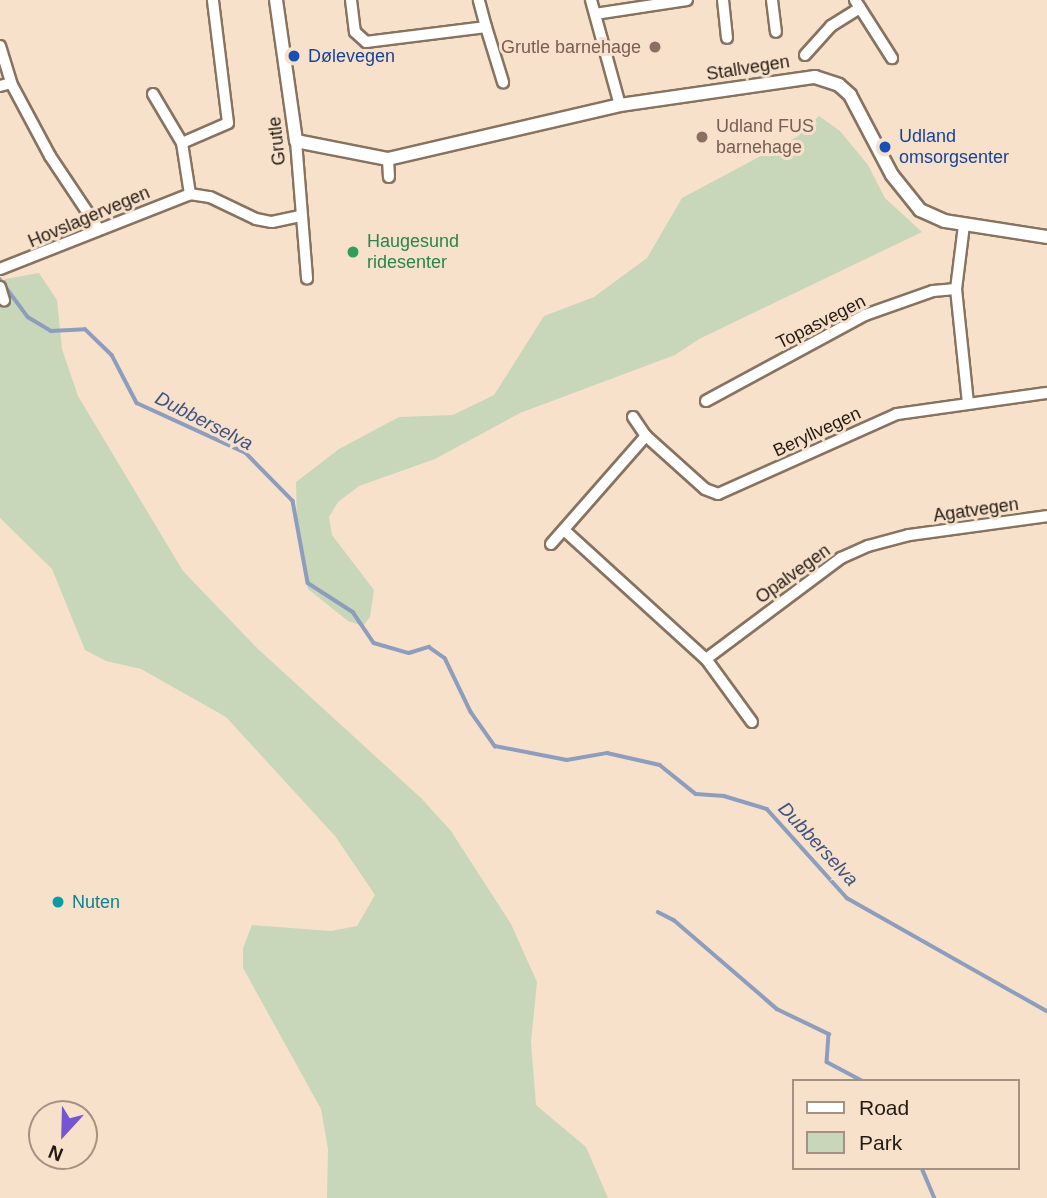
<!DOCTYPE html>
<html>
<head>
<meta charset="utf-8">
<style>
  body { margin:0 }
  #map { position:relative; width:1047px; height:1198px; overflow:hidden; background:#f8e1cb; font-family:Arial,sans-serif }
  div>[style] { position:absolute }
  .green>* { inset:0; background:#c8d7b9 }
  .stream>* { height:3.5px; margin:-1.75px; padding:0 1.75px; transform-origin:1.75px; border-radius:1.75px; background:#8c9dbd }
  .roads { filter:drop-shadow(2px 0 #87735f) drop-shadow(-2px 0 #87735f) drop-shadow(0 2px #87735f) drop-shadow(0 -2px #87735f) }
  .minor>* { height:10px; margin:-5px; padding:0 5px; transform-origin:5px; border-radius:5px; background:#fff }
  .tertiary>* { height:12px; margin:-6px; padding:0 6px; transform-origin:6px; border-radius:6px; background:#fff }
  .dots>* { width:19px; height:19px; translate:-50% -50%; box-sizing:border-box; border:4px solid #f8e1cb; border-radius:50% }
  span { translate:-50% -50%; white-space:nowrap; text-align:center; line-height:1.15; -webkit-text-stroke:6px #f8e1cb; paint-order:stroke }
  .education-label { font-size:18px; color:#785e54 }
  .right { translate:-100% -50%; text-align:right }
  .left { translate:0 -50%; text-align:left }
  .transit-label { font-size:18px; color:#164399 }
  .street-label { font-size:18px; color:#231b13 }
  .leisure-label { font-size:18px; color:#27864d }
  .culture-label { font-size:18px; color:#0d838f }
  .water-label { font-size:19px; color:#3d5483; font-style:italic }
  .legend { position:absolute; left:792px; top:1079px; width:228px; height:91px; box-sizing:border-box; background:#f8e1cb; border:2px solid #a39281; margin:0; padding:9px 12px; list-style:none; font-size:21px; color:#231b13 }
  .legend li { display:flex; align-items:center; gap:14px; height:35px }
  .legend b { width:35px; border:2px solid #a39281 }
  .north { position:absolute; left:28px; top:1100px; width:70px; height:70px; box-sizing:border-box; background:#f8e1cb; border:2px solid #a39281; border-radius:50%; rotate:202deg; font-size:19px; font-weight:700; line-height:28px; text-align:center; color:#231b13 }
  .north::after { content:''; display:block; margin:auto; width:24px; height:32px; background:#7556d0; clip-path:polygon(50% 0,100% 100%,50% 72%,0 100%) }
</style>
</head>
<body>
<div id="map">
  <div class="green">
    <i style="clip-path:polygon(819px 116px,840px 131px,868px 165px,885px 198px,922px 232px,699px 339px,675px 355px,520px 413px,435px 459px,359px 486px,338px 502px,329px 517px,332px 535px,374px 590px,370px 617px,363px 626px,348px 621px,308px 589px,297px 529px,296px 482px,339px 449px,399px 417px,453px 415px,494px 395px,544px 316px,594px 297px,647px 258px,682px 198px,798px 136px)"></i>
    <i style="clip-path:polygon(39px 273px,57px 300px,62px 349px,78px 396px,183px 571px,258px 649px,421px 798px,451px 831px,511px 924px,537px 982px,531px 1042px,536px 1105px,586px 1147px,608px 1198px,327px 1198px,328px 1149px,321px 1109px,243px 968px,243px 948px,252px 925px,331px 931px,357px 926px,375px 895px,335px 836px,226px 717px,141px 669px,106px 661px,85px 650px,52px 569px,0 518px,0 286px,5px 279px)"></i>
  </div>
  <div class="stream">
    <i style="left:0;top:279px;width:47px;rotate:53.6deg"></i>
    <i style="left:28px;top:317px;width:27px;rotate:31deg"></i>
    <i style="left:51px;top:331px;width:34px;rotate:-3deg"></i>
    <i style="left:85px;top:329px;width:37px;rotate:44deg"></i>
    <i style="left:112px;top:355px;width:54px;rotate:62.5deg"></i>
    <i style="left:137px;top:403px;width:120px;rotate:24.6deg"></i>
    <i style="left:246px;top:453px;width:67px;rotate:45.6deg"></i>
    <i style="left:293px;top:501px;width:83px;rotate:79.6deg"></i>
    <i style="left:308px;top:583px;width:54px;rotate:32.8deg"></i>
    <i style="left:353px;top:612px;width:37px;rotate:56deg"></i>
    <i style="left:374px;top:643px;width:36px;rotate:16deg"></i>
    <i style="left:409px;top:653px;width:21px;rotate:-17deg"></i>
    <i style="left:429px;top:647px;width:19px;rotate:35deg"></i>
    <i style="left:445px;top:658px;width:60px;rotate:64.3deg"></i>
    <i style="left:471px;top:712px;width:42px;rotate:54.8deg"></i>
    <i style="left:495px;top:746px;width:73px;rotate:11deg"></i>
    <i style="left:567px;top:760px;width:41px;rotate:-9.9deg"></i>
    <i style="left:607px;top:753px;width:54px;rotate:12.8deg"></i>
    <i style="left:660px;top:765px;width:46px;rotate:38.9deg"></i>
    <i style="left:696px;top:794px;width:28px;rotate:4deg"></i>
    <i style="left:724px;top:796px;width:45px;rotate:16.8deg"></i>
    <i style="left:767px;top:809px;width:120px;rotate:48deg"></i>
    <i style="left:847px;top:898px;width:230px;rotate:29.5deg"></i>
    <i style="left:658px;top:912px;width:18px;rotate:27deg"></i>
    <i style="left:674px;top:920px;width:136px;rotate:40.8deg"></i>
    <i style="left:777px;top:1009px;width:58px;rotate:25.7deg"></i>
    <i style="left:829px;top:1034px;width:28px;rotate:94deg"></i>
    <i style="left:827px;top:1062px;width:40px;rotate:28deg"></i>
    <i style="left:922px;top:1168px;width:33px;rotate:67deg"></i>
  </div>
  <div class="roads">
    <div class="minor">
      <i style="left:351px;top:0;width:32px;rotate:83deg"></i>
      <i style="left:355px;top:32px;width:15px;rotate:42deg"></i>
      <i style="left:366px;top:42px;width:121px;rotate:-7.1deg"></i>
      <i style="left:486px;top:27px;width:28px;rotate:-105deg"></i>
      <i style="left:591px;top:0;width:109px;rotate:74.6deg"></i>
      <i style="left:723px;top:0;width:38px;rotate:84deg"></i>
      <i style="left:772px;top:0;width:32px;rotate:83deg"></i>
      <i style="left:855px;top:0;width:69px;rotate:57.5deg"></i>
      <i style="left:595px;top:14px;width:93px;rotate:-8.7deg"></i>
      <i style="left:486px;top:27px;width:58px;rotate:72.8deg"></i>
      <i style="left:0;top:46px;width:39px;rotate:73deg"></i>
      <i style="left:805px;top:55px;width:39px;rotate:-48deg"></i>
      <i style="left:831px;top:26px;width:34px;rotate:-32deg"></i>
      <i style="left:0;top:86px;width:11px;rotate:-15deg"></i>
      <i style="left:11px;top:83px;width:83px;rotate:61.9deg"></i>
      <i style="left:50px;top:156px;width:87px;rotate:56.3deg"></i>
      <i style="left:153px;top:94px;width:57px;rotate:59.4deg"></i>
      <i style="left:182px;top:143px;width:52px;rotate:81.1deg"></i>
      <i style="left:296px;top:141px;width:138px;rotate:85.4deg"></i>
      <i style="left:182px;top:143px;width:50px;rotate:-23.5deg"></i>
      <i style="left:228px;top:123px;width:124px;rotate:-97deg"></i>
      <i style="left:388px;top:159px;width:18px;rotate:87deg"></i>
      <i style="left:964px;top:225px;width:64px;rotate:97.1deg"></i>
      <i style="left:956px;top:289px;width:115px;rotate:84deg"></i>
      <i style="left:0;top:269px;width:204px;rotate:-21.5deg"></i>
      <i style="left:190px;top:194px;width:20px;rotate:9deg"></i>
      <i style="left:210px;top:197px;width:51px;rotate:25.6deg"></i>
      <i style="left:256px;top:219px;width:16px;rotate:11deg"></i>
      <i style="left:272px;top:222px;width:30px;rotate:-12deg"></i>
      <i style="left:0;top:287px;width:14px;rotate:73deg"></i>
      <i style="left:706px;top:401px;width:181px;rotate:-28.4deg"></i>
      <i style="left:865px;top:315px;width:72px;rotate:-19.4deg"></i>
      <i style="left:933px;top:291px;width:23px;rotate:-5deg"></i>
      <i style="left:633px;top:417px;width:23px;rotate:56deg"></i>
      <i style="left:646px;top:436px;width:79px;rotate:41.9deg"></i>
      <i style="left:705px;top:489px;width:14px;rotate:21deg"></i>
      <i style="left:718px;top:494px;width:196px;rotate:-24.1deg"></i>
      <i style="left:897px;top:414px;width:151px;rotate:-8deg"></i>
      <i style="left:564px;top:530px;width:192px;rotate:42.3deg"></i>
      <i style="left:706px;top:659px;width:78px;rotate:53.9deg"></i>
      <i style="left:551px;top:544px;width:144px;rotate:-48.7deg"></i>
      <i style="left:706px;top:659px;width:169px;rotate:-36.8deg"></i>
      <i style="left:841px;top:558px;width:30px;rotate:-24deg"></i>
      <i style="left:868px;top:546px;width:42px;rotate:-15deg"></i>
      <i style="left:909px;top:535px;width:139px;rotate:-7.8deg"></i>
    </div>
    <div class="tertiary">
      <i style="left:276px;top:0;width:142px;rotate:81.9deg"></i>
      <i style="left:296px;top:141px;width:94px;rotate:11.1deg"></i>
      <i style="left:388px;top:159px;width:238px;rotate:-13.1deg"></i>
      <i style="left:620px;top:105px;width:197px;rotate:-8.2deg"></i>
      <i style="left:815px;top:77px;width:25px;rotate:18deg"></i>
      <i style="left:839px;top:85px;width:15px;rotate:42deg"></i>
      <i style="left:850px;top:95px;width:90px;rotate:62.3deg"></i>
      <i style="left:892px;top:175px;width:45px;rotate:51.3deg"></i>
      <i style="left:920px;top:210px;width:27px;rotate:24deg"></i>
      <i style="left:945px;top:221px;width:103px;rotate:8.9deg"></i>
    </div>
  </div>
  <div class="dots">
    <i style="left:655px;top:47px;background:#8d6e63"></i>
    <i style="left:294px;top:56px;background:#1a4fb4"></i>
    <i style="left:702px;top:137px;background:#8d6e63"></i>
    <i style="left:885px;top:147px;background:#1a4fb4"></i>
    <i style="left:353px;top:252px;background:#2e9e5b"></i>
    <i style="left:58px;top:902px;background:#0f9aa8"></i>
  </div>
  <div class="education-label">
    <span class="right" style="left:641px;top:47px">Grutle barnehage</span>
    <span class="left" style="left:716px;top:137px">Udland FUS<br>barnehage</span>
  </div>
  <div class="transit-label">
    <span class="left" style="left:308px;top:56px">Dølevegen</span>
    <span class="left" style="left:899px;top:147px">Udland<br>omsorgsenter</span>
  </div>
  <div class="street-label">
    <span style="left:748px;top:68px;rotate:-9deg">Stallvegen</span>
    <span style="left:277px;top:141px;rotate:-96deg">Grutle</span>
    <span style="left:89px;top:217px;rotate:-23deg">Hovslagervegen</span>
    <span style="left:821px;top:322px;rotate:-27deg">Topasvegen</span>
    <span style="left:817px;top:432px;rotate:-25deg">Beryllvegen</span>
    <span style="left:976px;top:510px;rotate:-8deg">Agatvegen</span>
    <span style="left:793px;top:574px;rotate:-36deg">Opalvegen</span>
  </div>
  <div class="leisure-label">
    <span class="left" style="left:367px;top:252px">Haugesund<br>ridesenter</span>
  </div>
  <div class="culture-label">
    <span class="left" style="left:72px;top:902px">Nuten</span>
  </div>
  <div class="water-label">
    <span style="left:204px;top:421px;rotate:27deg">Dubberselva</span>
    <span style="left:818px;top:844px;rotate:47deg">Dubberselva</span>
  </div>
  <ul class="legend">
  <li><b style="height:9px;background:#fff"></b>Road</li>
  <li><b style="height:19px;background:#c8d7b9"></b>Park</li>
  </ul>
  <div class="north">N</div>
</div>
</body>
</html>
